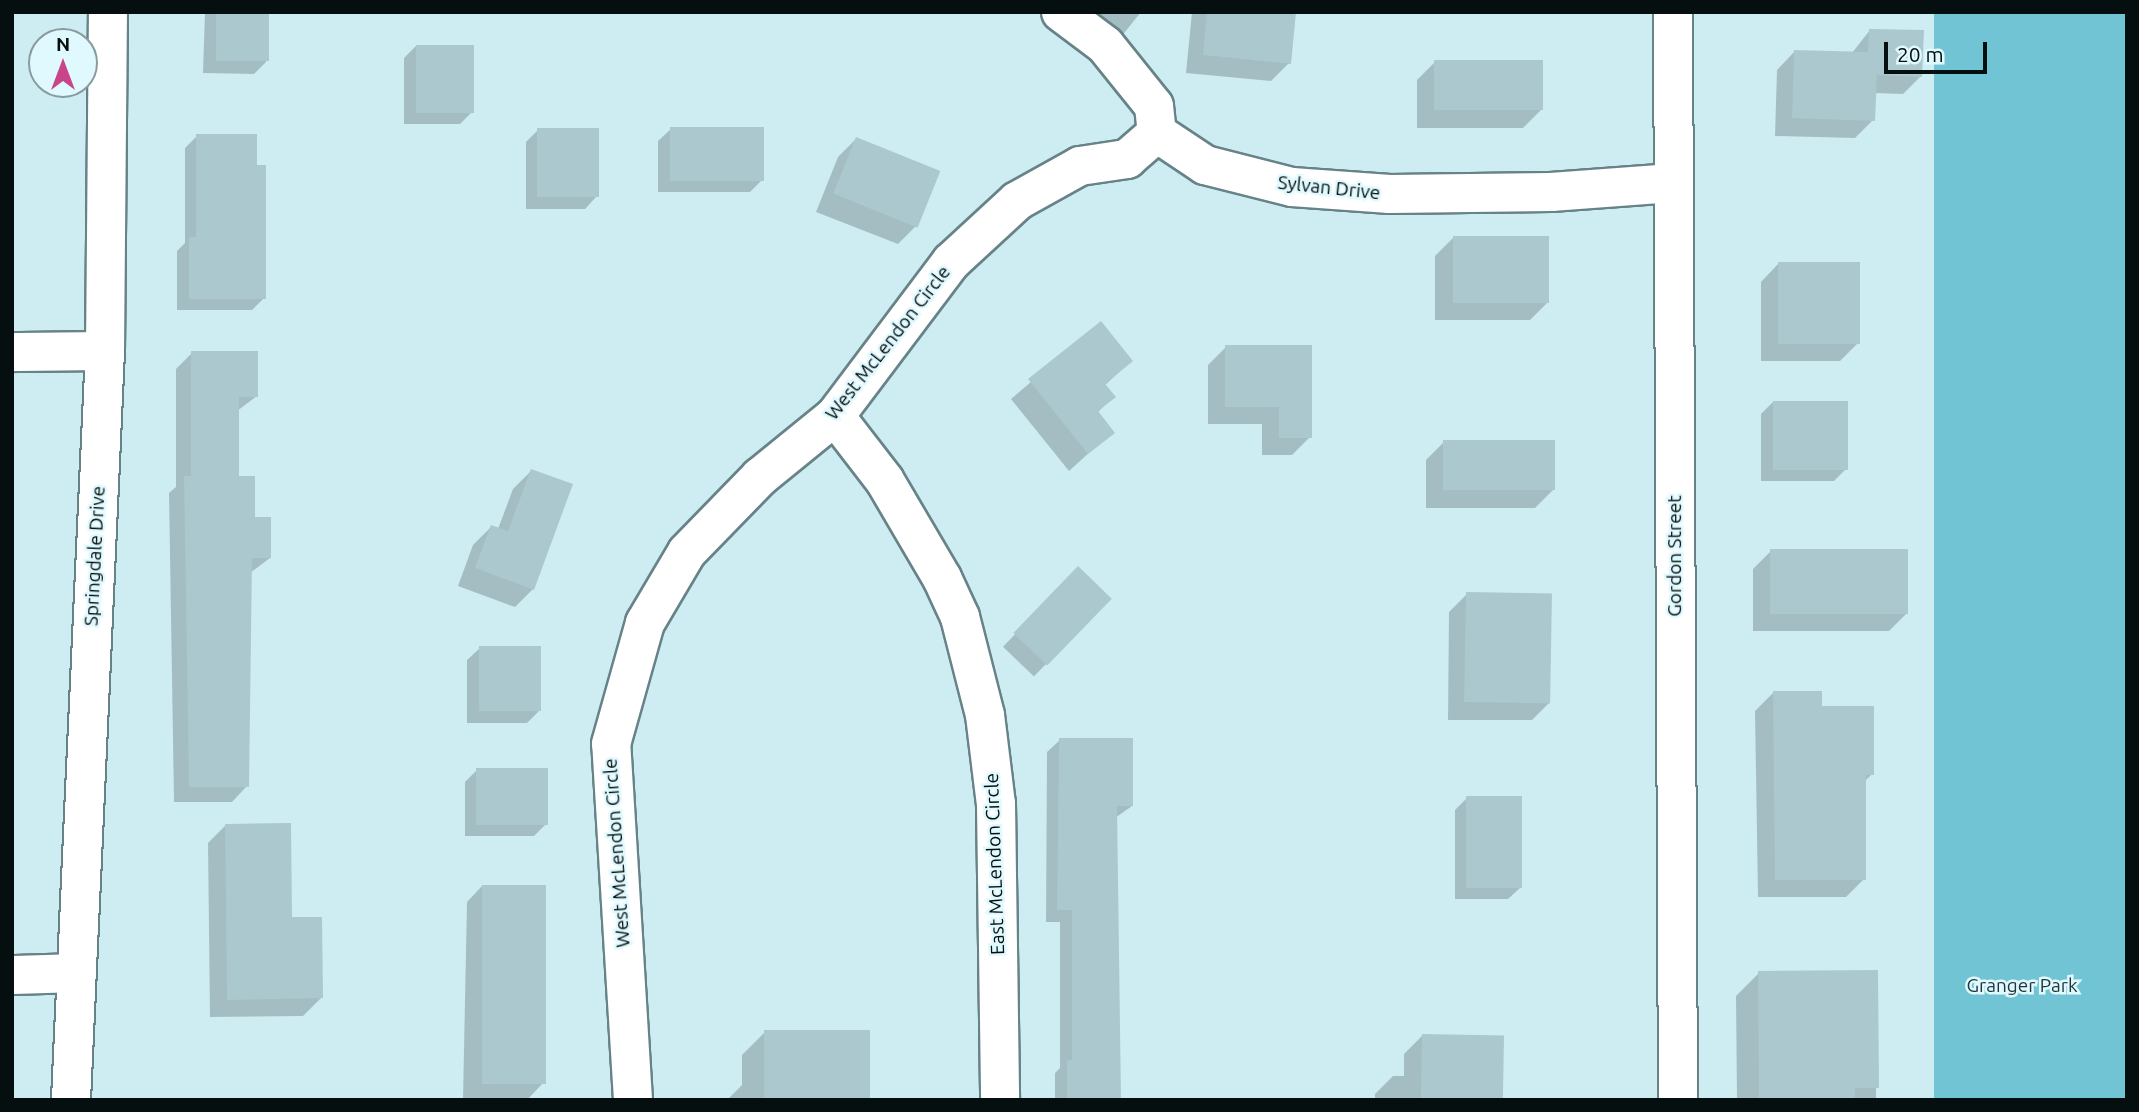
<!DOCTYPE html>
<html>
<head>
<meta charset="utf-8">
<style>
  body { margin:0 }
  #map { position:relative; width:2139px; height:1112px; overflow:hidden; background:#ceedf3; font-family:Ubuntu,sans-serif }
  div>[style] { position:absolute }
  .green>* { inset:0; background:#70c4d3; transform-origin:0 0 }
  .shadow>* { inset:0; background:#0003; transform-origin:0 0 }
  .building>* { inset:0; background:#aac8cd; transform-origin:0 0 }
  .roads { filter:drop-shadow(2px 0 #678388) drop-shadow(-2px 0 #678388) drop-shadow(0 2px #678388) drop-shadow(0 -2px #678388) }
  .minor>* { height:38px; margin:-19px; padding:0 19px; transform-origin:19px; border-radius:19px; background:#fff }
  span { translate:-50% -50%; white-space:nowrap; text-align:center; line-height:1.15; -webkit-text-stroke:5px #e0f9fe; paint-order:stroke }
  .street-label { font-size:19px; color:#050f10 }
  .park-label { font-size:19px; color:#1e363a }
  .frame { position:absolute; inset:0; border:14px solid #050f10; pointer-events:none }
  .north { position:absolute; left:28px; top:28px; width:70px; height:70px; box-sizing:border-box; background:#e0f9fe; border:2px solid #889b9f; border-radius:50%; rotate:0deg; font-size:19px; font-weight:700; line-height:28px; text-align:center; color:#050f10 }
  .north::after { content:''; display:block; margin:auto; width:24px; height:32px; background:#c8458a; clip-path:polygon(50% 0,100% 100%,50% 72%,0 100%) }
  .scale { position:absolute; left:1884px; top:42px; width:103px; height:32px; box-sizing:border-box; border:4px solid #050f10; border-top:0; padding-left:9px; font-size:21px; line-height:24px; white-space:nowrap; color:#050f10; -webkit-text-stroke:5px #e0f9fe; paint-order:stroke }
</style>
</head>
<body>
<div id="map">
  <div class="green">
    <i style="left:1934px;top:12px;width:193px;height:1088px"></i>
  </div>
  <div class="shadow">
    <i style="clip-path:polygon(205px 12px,267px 12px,266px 62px,254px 74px,203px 73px)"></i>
    <i style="clip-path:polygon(1058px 12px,1141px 12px,1117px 42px)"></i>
    <i style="clip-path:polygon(1192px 12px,1294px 12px,1289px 63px,1271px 81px,1186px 73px)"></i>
    <i style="clip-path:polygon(1870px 30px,1921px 76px,1903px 94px,1874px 93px,1873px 120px,1855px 138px,1775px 136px,1777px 70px,1795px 51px,1852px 53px)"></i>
    <i style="clip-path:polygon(416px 46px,472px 112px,460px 124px,404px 124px,404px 58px)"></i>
    <i style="clip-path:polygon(1435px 62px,1541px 110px,1523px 128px,1417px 128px,1417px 80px)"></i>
    <i style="clip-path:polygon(671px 129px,762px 180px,750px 192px,658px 192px,658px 141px)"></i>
    <i style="clip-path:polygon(538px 130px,597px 196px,585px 209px,526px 209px,526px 142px)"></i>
    <i style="clip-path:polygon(197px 136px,255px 167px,264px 298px,252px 310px,177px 310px,177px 251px,185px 243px,185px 148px)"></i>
    <i style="clip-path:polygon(856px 139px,938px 172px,916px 226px,898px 244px,816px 212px,838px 157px)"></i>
    <i style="clip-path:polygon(1453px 238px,1548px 302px,1530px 320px,1435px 320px,1435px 256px)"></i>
    <i style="clip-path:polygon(1779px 263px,1858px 343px,1840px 361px,1761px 361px,1761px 282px)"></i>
    <i style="clip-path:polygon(1100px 323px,1131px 361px,1104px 386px,1113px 397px,1097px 413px,1112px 432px,1069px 471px,1011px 399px)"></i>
    <i style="clip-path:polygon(1226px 347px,1310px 437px,1292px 455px,1262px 455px,1262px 424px,1208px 424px,1208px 365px)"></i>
    <i style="clip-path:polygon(192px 353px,257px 396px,237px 411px,237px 478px,270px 558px,250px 573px,247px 786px,232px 802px,174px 802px,169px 493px,176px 487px,176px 369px)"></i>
    <i style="clip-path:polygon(1773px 402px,1846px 469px,1834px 481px,1761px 481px,1761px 414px)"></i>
    <i style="clip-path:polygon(1444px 442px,1553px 490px,1535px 508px,1426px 508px,1426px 460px)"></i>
    <i style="clip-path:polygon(531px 471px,533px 589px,515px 607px,458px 586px,473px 545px,491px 527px,498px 529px,513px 489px)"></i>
    <i style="clip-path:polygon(1771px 551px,1907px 613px,1889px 631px,1753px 631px,1753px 569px)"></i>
    <i style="left:1078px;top:569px;width:43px;height:108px;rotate:44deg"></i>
    <i style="clip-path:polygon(1467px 594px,1550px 702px,1532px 720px,1448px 720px,1449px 612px)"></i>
    <i style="clip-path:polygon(480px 648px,539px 711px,527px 723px,467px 723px,467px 660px)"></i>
    <i style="clip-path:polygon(1773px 693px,1820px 708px,1872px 774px,1864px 782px,1864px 879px,1846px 897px,1758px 897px,1755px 711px)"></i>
    <i style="clip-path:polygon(1060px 740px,1132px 806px,1115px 818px,1119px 1100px,1055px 1100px,1055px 1073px,1060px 1068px,1060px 922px,1046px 922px,1047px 752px)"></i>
    <i style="clip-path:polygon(477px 770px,546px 824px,534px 836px,465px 836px,465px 782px)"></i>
    <i style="clip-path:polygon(1467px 798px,1521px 887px,1508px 899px,1455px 899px,1455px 810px)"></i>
    <i style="clip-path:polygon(226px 825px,290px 919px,321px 998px,303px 1016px,210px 1017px,208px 843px)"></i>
    <i style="clip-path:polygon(482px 886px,543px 1083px,528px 1099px,463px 1099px,467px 902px)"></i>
    <i style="clip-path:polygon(1876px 972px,1876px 1100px,1737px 1100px,1736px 996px,1759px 973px)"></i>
    <i style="clip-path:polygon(765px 1032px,869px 1100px,727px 1100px,742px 1085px,742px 1055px)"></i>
    <i style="clip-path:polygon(1422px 1036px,1501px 1100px,1375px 1100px,1375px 1094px,1393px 1076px,1404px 1076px,1404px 1054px)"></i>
  </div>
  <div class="building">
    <i style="left:216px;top:12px;width:53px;height:49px"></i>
    <i style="clip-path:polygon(1207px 12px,1296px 12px,1291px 64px,1203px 55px)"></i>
    <i style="clip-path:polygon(1869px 29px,1924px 30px,1922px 77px,1877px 75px,1875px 121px,1792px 118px,1794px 50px,1868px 52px)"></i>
    <i style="left:416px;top:45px;width:58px;height:68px"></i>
    <i style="left:1434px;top:60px;width:109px;height:50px"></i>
    <i style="left:670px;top:127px;width:94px;height:54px"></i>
    <i style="left:537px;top:128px;width:62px;height:69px"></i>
    <i style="clip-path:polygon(196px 134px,257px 134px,257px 165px,266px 165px,266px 299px,189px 299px,189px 237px,196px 237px)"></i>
    <i style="left:856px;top:137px;width:91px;height:61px;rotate:22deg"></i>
    <i style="left:1453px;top:236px;width:96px;height:67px"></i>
    <i style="left:1778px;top:262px;width:82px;height:82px"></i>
    <i style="clip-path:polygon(1101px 321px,1133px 361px,1105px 384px,1116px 397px,1098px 411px,1115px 433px,1088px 454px,1028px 379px)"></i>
    <i style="clip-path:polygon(1225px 345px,1312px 345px,1312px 438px,1279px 438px,1279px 407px,1225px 407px)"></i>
    <i style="clip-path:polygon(191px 351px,258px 351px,258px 397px,239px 397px,239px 476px,255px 476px,255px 517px,271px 517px,271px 558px,252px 558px,249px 787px,189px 787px,184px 476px,191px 476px)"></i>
    <i style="left:1773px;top:401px;width:75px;height:69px"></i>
    <i style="left:1443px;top:440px;width:112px;height:50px"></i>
    <i style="clip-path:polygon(531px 469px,573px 484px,534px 590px,475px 568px,491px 525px,508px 531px)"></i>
    <i style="left:1770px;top:549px;width:138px;height:65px"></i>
    <i style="left:1078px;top:566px;width:47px;height:93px;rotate:44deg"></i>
    <i style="left:1466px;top:592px;width:86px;height:110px;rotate:1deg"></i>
    <i style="left:479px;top:646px;width:62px;height:65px"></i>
    <i style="clip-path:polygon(1773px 691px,1822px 691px,1822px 706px,1874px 706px,1874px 775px,1866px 775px,1866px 880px,1775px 880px)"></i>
    <i style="clip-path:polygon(1059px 738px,1133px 738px,1133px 806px,1117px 806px,1121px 1100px,1067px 1100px,1067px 1060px,1072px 1060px,1072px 910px,1057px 910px)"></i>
    <i style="left:476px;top:768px;width:72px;height:57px"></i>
    <i style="left:1466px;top:796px;width:56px;height:92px"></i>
    <i style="clip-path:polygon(291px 823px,292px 917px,322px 917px,323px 998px,227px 1000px,225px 824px)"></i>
    <i style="left:482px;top:885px;width:64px;height:199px"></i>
    <i style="clip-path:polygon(1878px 970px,1879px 1088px,1855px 1088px,1855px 1100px,1759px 1100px,1758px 971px)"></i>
    <i style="left:764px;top:1030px;width:106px;height:70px"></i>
    <i style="left:1422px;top:1034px;width:82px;height:66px;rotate:1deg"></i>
  </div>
  <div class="roads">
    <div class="minor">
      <i style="left:1061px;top:12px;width:55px;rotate:36.9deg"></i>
      <i style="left:1105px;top:45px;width:78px;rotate:51.2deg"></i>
      <i style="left:1154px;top:106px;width:27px;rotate:84deg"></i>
      <i style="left:1157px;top:133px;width:58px;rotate:33.7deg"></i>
      <i style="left:1205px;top:165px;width:90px;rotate:14.2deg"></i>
      <i style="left:1292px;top:187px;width:98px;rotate:4.1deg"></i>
      <i style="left:1390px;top:194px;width:161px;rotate:-0.7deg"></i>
      <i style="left:1551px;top:192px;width:122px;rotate:-4.2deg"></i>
      <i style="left:1673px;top:12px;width:1088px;rotate:89.74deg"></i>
      <i style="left:12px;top:352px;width:93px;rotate:-0.6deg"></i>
      <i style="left:835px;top:416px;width:82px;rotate:52.4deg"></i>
      <i style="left:885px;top:481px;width:113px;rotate:59.6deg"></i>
      <i style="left:942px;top:578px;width:43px;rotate:65.2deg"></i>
      <i style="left:960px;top:617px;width:101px;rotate:75.7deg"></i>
      <i style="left:985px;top:715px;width:90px;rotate:83deg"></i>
      <i style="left:996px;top:804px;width:296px;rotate:89.2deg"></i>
      <i style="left:12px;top:975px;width:63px;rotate:-1.8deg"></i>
      <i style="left:71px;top:1100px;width:750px;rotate:-87.4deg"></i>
      <i style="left:105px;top:351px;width:339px;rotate:-89.5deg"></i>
      <i style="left:633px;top:1100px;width:357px;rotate:-93.5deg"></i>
      <i style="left:611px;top:744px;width:126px;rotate:-74.3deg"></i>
      <i style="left:645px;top:623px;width:82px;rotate:-59.4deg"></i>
      <i style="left:687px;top:552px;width:105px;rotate:-45.8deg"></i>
      <i style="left:760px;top:477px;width:97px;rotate:-39.1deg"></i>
      <i style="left:835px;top:416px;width:193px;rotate:-53deg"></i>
      <i style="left:951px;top:262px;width:90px;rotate:-42.7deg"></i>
      <i style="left:1017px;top:201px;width:72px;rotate:-29.1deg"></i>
      <i style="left:1080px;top:166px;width:48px;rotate:-8.5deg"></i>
      <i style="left:1127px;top:159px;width:40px;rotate:-41deg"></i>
    </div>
  </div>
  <div class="street-label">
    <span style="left:1329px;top:188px;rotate:6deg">Sylvan Drive</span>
    <span style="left:888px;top:343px;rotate:-52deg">West McLendon Circle</span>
    <span style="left:95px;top:556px;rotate:-87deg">Springdale Drive</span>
    <span style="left:1675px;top:556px;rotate:-90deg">Gordon Street</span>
    <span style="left:617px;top:853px;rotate:-94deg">West McLendon Circle</span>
    <span style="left:995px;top:864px;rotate:-92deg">East McLendon Circle</span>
  </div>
  <div class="park-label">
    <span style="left:2022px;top:986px">Granger Park</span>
  </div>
  <div class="frame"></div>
  <div class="north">N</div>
  <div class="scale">20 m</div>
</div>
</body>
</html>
